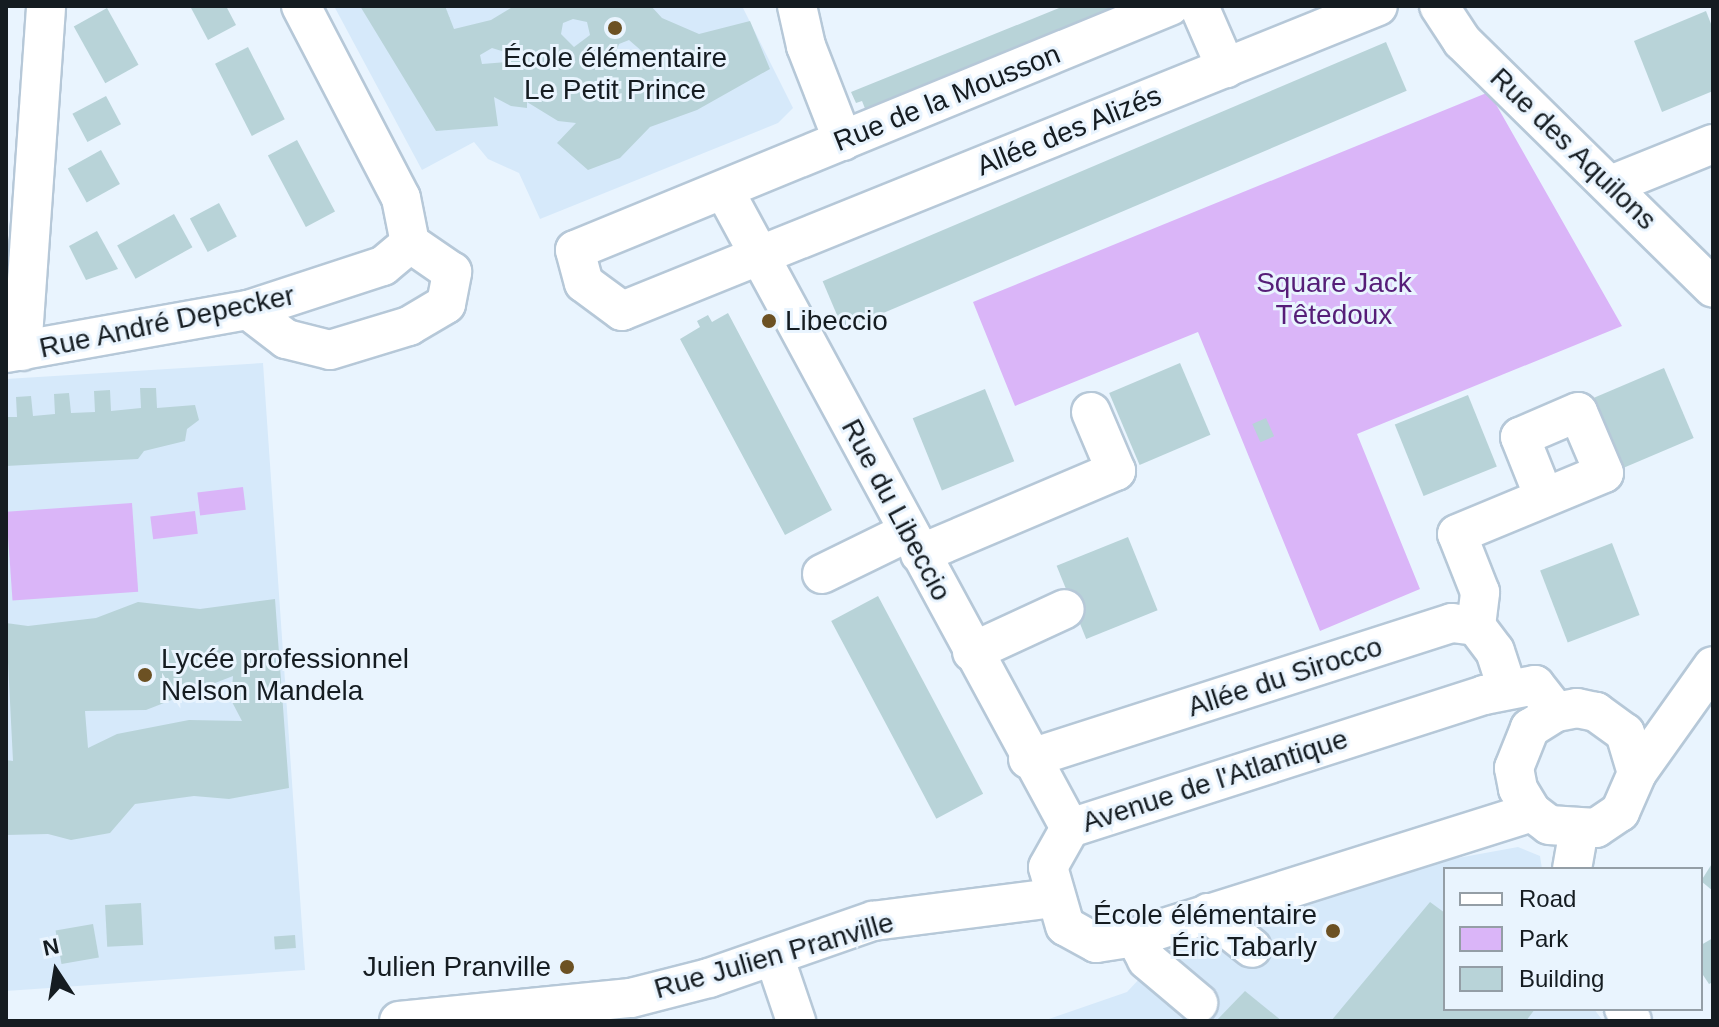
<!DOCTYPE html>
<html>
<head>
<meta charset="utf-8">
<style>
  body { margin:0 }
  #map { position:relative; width:1719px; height:1027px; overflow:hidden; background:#e9f4fe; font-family:Arial,sans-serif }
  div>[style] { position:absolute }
  .built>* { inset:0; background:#d6e9fa }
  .green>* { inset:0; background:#dab5f8; transform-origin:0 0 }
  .building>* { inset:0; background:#b8d3d8; transform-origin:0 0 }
  .roads { filter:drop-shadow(2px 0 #b6c8d8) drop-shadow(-2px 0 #b6c8d8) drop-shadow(0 2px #b6c8d8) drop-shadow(0 -2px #b6c8d8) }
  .minor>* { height:38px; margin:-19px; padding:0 19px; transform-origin:19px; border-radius:19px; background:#fff }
  .dots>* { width:22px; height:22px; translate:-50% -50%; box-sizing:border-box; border:4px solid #e9f4fe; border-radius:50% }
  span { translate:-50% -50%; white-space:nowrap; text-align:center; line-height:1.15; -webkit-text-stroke:6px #e9f4fe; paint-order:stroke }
  .poi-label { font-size:28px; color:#151c21 }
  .left { translate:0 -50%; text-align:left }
  .right { translate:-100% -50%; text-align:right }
  .street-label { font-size:28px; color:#151c21 }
  .park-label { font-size:28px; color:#561e78 }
  .frame { position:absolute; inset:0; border:8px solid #151c21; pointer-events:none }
  .legend { position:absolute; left:1443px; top:867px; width:260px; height:144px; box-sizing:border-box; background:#e9f4fe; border:2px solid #949ea6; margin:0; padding:10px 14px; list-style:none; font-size:24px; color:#151c21 }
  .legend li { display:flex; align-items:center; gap:16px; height:40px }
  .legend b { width:40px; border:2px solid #949ea6 }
  .north { position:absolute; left:16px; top:931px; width:80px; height:80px; -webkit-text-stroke:6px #e9f4fe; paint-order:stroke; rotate:348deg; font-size:22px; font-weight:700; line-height:32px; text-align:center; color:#151c21 }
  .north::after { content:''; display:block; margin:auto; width:28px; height:36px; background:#151c21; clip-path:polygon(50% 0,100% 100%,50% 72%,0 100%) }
</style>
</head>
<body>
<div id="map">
  <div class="built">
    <i style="clip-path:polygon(334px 6px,742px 6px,793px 108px,778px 123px,540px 219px,519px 173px,488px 159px,474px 142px,422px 170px)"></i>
    <i style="clip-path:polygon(263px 363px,305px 970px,6px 991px,6px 379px)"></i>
    <i style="clip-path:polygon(1518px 847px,1540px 856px,1542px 869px,1445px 869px,1445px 1009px,1594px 1009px,1603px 1021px,1043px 1021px,1127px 992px,1169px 947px,1441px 861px)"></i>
  </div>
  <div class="green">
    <i style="clip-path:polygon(1489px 92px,1622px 326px,1357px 434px,1420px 589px,1320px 631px,1198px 332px,1015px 406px,973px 302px)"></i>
    <i style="left:243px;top:487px;width:23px;height:46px;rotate:83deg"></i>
    <i style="left:132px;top:503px;width:89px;height:126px;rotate:86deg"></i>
    <i style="left:195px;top:511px;width:23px;height:45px;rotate:83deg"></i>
  </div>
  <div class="building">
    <i style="clip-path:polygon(190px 6px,226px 6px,236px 25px,208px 40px)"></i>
    <i style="clip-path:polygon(evenodd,360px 6px,445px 6px,454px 29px,491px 20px,514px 6px,651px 6px,662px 18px,699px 34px,750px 21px,770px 69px,697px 110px,650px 127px,620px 158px,588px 170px,557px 143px,576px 123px,558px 121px,527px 102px,527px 108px,511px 106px,494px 97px,498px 126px,436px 131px,360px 6px,573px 19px,587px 22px,590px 35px,574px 47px,561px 34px,563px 23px,573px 19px,360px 6px,629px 40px,644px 53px,633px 70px,614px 58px,619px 44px,629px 40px,360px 6px,492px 48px,508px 53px,507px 62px,482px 64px,480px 55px,492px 48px)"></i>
    <i style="clip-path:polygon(1064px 6px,1121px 6px,866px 111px,862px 101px,856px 103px,851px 92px)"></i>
    <i style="left:107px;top:8px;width:65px;height:38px;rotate:61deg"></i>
    <i style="clip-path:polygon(1706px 11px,1713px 29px,1713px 91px,1662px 112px,1634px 41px)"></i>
    <i style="left:1386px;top:42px;width:53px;height:612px;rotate:67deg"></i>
    <i style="left:248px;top:47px;width:81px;height:37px;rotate:63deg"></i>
    <i style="left:106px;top:96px;width:32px;height:38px;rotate:62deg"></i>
    <i style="left:297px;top:140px;width:81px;height:33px;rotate:62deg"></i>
    <i style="left:101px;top:150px;width:39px;height:38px;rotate:61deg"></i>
    <i style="left:219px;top:203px;width:38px;height:33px;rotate:62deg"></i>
    <i style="left:174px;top:214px;width:38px;height:65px;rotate:61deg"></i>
    <i style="clip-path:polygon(97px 231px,118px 269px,86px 280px,69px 246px)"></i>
    <i style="clip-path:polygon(728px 313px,832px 510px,785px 535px,680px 339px,700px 327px,697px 321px,708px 315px,712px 322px)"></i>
    <i style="left:1180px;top:363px;width:78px;height:77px;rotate:67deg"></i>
    <i style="left:1664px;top:368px;width:76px;height:76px;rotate:67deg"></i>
    <i style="clip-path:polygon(140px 388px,156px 388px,157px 408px,195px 405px,199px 420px,187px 429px,185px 441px,144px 451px,138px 459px,6px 466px,6px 417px,17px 417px,16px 397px,31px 396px,33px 416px,55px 414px,54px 394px,69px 393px,71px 413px,95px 412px,94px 391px,110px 390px,111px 411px,141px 408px)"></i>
    <i style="left:985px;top:389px;width:78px;height:78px;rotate:68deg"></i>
    <i style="left:1468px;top:395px;width:77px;height:79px;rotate:68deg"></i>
    <i style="left:1266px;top:418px;width:20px;height:15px;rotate:66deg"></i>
    <i style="left:1128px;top:537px;width:79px;height:77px;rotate:68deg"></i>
    <i style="left:1612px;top:543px;width:77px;height:77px;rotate:69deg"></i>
    <i style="left:878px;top:596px;width:224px;height:53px;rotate:62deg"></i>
    <i style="clip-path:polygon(evenodd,275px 599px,289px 788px,229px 799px,194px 796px,135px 804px,110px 833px,71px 840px,48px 834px,6px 835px,6px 760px,13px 761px,6px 623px,28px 626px,96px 618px,138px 602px,200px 609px,275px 599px,233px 676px,231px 700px,242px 721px,189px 720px,117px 734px,88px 748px,85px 711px,146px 710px,233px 676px)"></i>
    <i style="clip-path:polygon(1713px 862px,1713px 891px,1701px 881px)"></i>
    <i style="clip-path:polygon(1430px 902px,1445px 913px,1445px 1009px,1535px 1009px,1526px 1021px,1331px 1021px)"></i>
    <i style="left:141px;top:903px;width:42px;height:36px;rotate:87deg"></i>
    <i style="left:93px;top:924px;width:34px;height:38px;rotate:80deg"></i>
    <i style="left:295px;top:935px;width:13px;height:21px;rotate:86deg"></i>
    <i style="clip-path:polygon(1713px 938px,1713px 982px,1709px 984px,1701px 972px,1701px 945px)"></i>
    <i style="clip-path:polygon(1245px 991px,1282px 1021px,1216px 1021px)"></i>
  </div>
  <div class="roads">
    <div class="minor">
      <i style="left:301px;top:6px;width:216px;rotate:62.5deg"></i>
      <i style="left:401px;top:198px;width:46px;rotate:78.7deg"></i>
      <i style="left:797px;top:6px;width:41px;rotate:77.3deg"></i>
      <i style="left:806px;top:46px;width:102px;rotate:68.7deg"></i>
      <i style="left:1170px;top:6px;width:643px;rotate:157.7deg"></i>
      <i style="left:575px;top:250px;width:34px;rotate:75deg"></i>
      <i style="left:584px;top:283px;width:47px;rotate:36.4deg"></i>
      <i style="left:622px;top:311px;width:815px;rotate:-21.97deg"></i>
      <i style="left:1199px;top:6px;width:68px;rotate:66.5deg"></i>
      <i style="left:1439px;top:6px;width:42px;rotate:56.7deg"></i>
      <i style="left:1462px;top:41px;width:352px;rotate:44.5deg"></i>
      <i style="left:1611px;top:185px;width:110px;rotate:-21.9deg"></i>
      <i style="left:724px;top:190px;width:726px;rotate:61.53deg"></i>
      <i style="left:248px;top:310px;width:48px;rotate:37.3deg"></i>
      <i style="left:286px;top:339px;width:45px;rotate:14deg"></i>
      <i style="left:330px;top:350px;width:83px;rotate:-16.9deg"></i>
      <i style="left:409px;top:326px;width:43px;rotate:-30.7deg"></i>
      <i style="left:446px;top:304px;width:33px;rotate:-79deg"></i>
      <i style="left:452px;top:272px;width:51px;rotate:-145.4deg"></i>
      <i style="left:22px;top:351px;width:346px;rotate:-86deg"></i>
      <i style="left:6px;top:353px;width:246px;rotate:-10.1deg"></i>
      <i style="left:248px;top:310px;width:142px;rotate:-18.1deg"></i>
      <i style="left:383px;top:266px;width:35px;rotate:-40deg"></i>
      <i style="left:920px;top:554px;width:213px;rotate:-23deg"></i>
      <i style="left:1116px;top:471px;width:64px;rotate:-113deg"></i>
      <i style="left:822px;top:574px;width:96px;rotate:-26deg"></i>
      <i style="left:1476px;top:626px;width:34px;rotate:-83deg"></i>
      <i style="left:1480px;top:592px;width:62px;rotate:-111.6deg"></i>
      <i style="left:1457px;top:534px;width:159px;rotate:-22.5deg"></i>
      <i style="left:1604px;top:473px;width:66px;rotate:-113.1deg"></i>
      <i style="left:1578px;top:412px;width:63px;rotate:156.7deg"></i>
      <i style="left:1520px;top:437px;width:65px;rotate:68.2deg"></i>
      <i style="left:972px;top:652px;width:102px;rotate:-24.8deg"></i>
      <i style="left:1028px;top:759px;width:445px;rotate:-17.8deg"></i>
      <i style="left:1452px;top:623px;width:24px;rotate:7deg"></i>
      <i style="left:1476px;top:626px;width:31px;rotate:53deg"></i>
      <i style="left:1495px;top:651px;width:39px;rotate:72deg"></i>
      <i style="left:1637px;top:773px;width:42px;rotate:-106.7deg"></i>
      <i style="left:1625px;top:733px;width:36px;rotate:-144deg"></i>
      <i style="left:1596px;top:712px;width:19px;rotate:-168deg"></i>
      <i style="left:1577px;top:708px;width:21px;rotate:169deg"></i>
      <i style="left:1556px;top:712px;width:31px;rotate:148deg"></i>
      <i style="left:1530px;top:728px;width:43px;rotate:111.8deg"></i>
      <i style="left:1514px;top:768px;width:21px;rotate:79deg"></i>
      <i style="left:1518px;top:789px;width:27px;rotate:59deg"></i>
      <i style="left:1532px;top:812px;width:21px;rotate:37deg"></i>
      <i style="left:1549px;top:825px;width:47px;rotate:3.7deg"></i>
      <i style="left:1596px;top:828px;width:29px;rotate:-34deg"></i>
      <i style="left:1620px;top:812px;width:43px;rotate:-66.4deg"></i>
      <i style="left:1637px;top:773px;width:131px;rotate:-54.6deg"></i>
      <i style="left:1532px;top:812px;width:416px;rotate:162.5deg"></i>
      <i style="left:1135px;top:937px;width:39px;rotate:171deg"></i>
      <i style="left:1096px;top:943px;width:35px;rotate:-151deg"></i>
      <i style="left:1065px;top:926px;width:61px;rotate:-106.1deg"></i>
      <i style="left:1048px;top:867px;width:45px;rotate:-60.6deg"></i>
      <i style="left:1070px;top:828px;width:435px;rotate:-17.8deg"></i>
      <i style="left:1484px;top:695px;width:52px;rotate:-11.1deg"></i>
      <i style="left:1535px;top:685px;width:34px;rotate:52deg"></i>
      <i style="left:1572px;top:869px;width:40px;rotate:-80deg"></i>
      <i style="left:1208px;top:913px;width:56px;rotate:38.5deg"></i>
      <i style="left:1135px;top:937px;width:26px;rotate:62deg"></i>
      <i style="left:1147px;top:960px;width:67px;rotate:40.1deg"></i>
      <i style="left:774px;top:956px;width:69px;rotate:71.3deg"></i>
      <i style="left:1624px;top:1009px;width:14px;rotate:56deg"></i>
      <i style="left:399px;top:1021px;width:233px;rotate:-5.7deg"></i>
      <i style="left:631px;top:998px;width:81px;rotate:-14.4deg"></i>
      <i style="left:709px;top:978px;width:174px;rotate:-19.2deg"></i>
      <i style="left:873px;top:921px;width:181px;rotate:-7.3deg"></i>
    </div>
  </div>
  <div class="dots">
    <i style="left:615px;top:28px;background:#6c5123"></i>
    <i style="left:769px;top:321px;background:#6c5123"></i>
    <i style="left:145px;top:675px;background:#6c5123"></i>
    <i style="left:1333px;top:931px;background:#6c5123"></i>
    <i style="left:567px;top:967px;background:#6c5123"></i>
  </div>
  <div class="poi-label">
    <span style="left:615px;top:74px">École élémentaire<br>Le Petit Prince</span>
    <span class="left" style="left:785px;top:321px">Libeccio</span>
    <span class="left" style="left:161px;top:675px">Lycée professionnel<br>Nelson Mandela</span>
    <span class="right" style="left:1317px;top:931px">École élémentaire<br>Éric Tabarly</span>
    <span class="right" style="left:551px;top:967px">Julien Pranville</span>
  </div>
  <div class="street-label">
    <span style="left:947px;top:98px;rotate:-22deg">Rue de la Mousson</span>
    <span style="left:1069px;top:131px;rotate:-22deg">Allée des Alizés</span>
    <span style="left:1573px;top:149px;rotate:44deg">Rue des Aquilons</span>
    <span style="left:167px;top:322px;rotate:-12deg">Rue André Depecker</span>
    <span style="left:896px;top:510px;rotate:62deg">Rue du Libeccio</span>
    <span style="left:1285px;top:677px;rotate:-18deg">Allée du Sirocco</span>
    <span style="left:1215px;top:781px;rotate:-18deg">Avenue de l'Atlantique</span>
    <span style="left:774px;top:956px;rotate:-16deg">Rue Julien Pranville</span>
  </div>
  <div class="park-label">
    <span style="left:1334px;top:299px">Square Jack<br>Têtedoux</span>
  </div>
  <div class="frame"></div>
  <ul class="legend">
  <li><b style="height:10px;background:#fff"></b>Road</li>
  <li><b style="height:22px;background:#dab5f8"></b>Park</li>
  <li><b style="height:22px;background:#b8d3d8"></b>Building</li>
  </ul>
  <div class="north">N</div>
</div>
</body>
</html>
